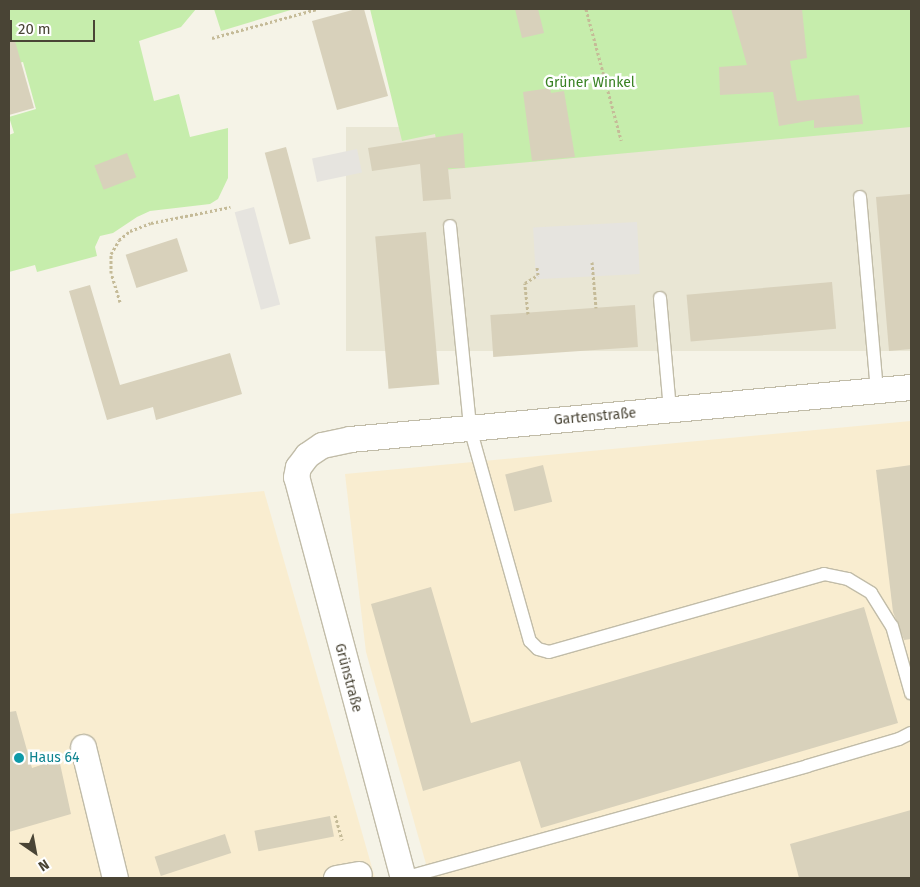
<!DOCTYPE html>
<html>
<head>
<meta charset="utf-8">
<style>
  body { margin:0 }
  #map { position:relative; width:920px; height:887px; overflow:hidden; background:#f5f3e7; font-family:"Fira Sans",sans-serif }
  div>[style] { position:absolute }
  .residential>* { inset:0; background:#e9e6d4; transform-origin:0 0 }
  .commercial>* { inset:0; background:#f9edd0 }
  .green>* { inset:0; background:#c6edac }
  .parking>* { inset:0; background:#e6e4df; transform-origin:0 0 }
  .building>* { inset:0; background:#d8d1bb; transform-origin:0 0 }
  .path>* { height:3px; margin-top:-1.5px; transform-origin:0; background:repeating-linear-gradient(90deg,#c5bb98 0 2.5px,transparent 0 5px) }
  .roads { filter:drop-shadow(1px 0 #c1bca8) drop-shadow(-1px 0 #c1bca8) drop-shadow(0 1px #c1bca8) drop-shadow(0 -1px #c1bca8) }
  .service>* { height:12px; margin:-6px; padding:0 6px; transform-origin:6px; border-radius:6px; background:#fff }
  .minor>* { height:25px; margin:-12.5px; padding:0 12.5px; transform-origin:12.5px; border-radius:12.5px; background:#fff }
  .dots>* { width:14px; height:14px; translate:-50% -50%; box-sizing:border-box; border:2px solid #fff; border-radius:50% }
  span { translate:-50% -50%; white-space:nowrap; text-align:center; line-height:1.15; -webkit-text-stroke:5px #fff; paint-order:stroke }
  .park-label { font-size:14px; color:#388122 }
  .street-label { font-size:14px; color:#494435 }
  .culture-label { font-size:14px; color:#0d838f }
  .left { translate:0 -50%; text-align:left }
  .frame { position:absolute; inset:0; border:10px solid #494435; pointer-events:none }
  .north { position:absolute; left:10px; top:827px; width:50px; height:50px; -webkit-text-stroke:4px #fff; paint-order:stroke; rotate:147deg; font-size:14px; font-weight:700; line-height:20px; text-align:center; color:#494435 }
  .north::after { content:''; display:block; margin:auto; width:18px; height:22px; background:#494435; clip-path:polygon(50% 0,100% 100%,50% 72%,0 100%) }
  .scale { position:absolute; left:10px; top:20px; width:85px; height:22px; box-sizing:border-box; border:2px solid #494435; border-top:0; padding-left:6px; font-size:15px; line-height:18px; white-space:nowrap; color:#494435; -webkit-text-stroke:4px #fff; paint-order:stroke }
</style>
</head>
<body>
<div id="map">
  <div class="residential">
    <i style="left:911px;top:127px;width:224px;height:565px;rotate:90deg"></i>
  </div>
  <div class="commercial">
    <i style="clip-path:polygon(911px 421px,911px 878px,430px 878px,366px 652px,345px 474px)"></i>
    <i style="clip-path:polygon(264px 491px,375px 878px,9px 878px,9px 514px)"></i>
  </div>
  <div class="green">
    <i style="clip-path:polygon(9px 9px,196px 9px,181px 27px,139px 41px,154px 101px,179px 94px,190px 137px,228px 128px,228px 178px,218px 199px,210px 204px,150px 211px,137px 217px,113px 233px,100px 236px,95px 247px,97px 256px,37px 272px,35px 265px,9px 272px,9px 135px,14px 133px,9px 117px,36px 109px,23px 62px,9px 65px)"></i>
    <i style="clip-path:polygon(214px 9px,294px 9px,221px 31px)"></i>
    <i style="clip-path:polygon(370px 9px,911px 9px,911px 127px,442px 170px,435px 134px,402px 141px)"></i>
  </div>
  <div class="parking">
    <i style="left:357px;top:149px;width:24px;height:46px;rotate:78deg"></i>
    <i style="left:254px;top:207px;width:101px;height:20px;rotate:75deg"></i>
    <i style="left:637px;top:222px;width:52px;height:104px;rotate:87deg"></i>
  </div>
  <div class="building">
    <i style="clip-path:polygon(356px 9px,364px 9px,388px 96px,337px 110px,312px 21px)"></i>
    <i style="clip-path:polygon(515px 9px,538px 9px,544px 33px,522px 38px)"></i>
    <i style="clip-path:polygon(731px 9px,802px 9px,807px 58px,790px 61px,797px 101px,859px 95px,863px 124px,814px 128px,814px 120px,779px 126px,773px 92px,720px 95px,719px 67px,747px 65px)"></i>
    <i style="clip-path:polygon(15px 41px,34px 108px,9px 115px,9px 42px)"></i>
    <i style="clip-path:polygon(550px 88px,551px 93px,564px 91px,575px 157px,532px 161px,523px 92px)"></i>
    <i style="clip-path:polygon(463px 133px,465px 168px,448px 168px,451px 199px,423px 201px,420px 164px,372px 171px,368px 148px)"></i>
    <i style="left:286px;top:147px;width:95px;height:22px;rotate:75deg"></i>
    <i style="left:127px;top:153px;width:26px;height:35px;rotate:69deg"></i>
    <i style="clip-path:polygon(911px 194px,911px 349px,889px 351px,876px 197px)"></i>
    <i style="left:426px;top:232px;width:153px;height:51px;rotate:85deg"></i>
    <i style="left:177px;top:238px;width:35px;height:54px;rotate:72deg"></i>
    <i style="left:832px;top:282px;width:47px;height:146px;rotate:85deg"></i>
    <i style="clip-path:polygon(90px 285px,120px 385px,230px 353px,242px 394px,156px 420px,153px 407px,107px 420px,69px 291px)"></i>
    <i style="left:635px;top:305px;width:42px;height:145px;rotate:86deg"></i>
    <i style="left:543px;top:465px;width:38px;height:39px;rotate:76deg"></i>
    <i style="clip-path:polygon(911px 465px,911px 639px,904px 640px,893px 612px,876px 470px)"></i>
    <i style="clip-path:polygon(431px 587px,471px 723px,864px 607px,898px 723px,541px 828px,520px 761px,423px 791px,371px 604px)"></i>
    <i style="clip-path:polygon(16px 711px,32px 768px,59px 759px,71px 814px,9px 832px,9px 712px)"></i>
    <i style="clip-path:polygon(911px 810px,911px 878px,799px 878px,790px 844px)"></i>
    <i style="left:330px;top:816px;width:21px;height:77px;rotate:79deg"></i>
    <i style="left:225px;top:834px;width:20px;height:74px;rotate:72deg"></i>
  </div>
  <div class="path">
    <i style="left:586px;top:9px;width:136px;rotate:75deg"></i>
    <i style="left:212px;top:38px;width:109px;rotate:-15.4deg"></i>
    <i style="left:592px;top:262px;width:46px;rotate:85deg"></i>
    <i style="left:120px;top:302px;width:30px;rotate:-107deg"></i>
    <i style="left:111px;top:273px;width:19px;rotate:-90deg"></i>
    <i style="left:111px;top:254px;width:16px;rotate:-60deg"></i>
    <i style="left:119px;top:240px;width:14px;rotate:-39deg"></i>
    <i style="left:130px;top:231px;width:22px;rotate:-21deg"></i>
    <i style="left:151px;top:223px;width:81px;rotate:-11.4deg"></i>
    <i style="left:528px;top:314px;width:31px;rotate:-96deg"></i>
    <i style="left:525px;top:283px;width:15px;rotate:-32deg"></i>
    <i style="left:538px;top:275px;width:8px;rotate:-97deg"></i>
    <i style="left:335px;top:815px;width:26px;rotate:74deg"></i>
  </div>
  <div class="roads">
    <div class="service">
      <i style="left:860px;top:197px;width:194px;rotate:85deg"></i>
      <i style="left:450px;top:226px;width:203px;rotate:84.3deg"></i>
      <i style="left:470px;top:428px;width:221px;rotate:74.3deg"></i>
      <i style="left:530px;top:641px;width:11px;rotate:45deg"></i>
      <i style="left:538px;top:649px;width:11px;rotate:15deg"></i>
      <i style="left:549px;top:652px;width:286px;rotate:-15.8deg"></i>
      <i style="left:824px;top:574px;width:25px;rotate:12deg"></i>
      <i style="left:848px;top:579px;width:27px;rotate:31deg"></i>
      <i style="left:871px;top:593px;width:39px;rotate:58deg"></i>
      <i style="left:892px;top:626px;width:70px;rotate:74.2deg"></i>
      <i style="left:660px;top:298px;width:113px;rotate:84.9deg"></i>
      <i style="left:404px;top:878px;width:418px;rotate:-15.5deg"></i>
      <i style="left:807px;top:766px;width:96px;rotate:-16.4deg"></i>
      <i style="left:899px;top:739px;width:13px;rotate:-27deg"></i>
    </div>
    <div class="minor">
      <i style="left:83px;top:747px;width:135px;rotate:76.3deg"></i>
      <i style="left:336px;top:878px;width:23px;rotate:-10deg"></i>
      <i style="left:403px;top:878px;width:415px;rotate:-104.9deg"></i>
      <i style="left:296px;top:477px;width:10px;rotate:-79deg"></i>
      <i style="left:298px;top:467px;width:15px;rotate:-53deg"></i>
      <i style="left:307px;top:455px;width:18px;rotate:-34deg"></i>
      <i style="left:322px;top:445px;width:29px;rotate:-12deg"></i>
      <i style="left:350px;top:439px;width:563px;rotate:-5.3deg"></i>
    </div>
  </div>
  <div class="dots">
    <i style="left:19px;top:758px;background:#0f9aa8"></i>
  </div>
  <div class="park-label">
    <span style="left:590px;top:83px">Grüner Winkel</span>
  </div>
  <div class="street-label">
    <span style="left:595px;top:417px;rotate:-5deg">Gartenstraße</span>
    <span style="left:348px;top:678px;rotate:75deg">Grünstraße</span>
  </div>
  <div class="culture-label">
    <span class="left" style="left:29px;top:758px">Haus 64</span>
  </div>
  <div class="frame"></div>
  <div class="north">N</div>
  <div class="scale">20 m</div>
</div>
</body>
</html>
